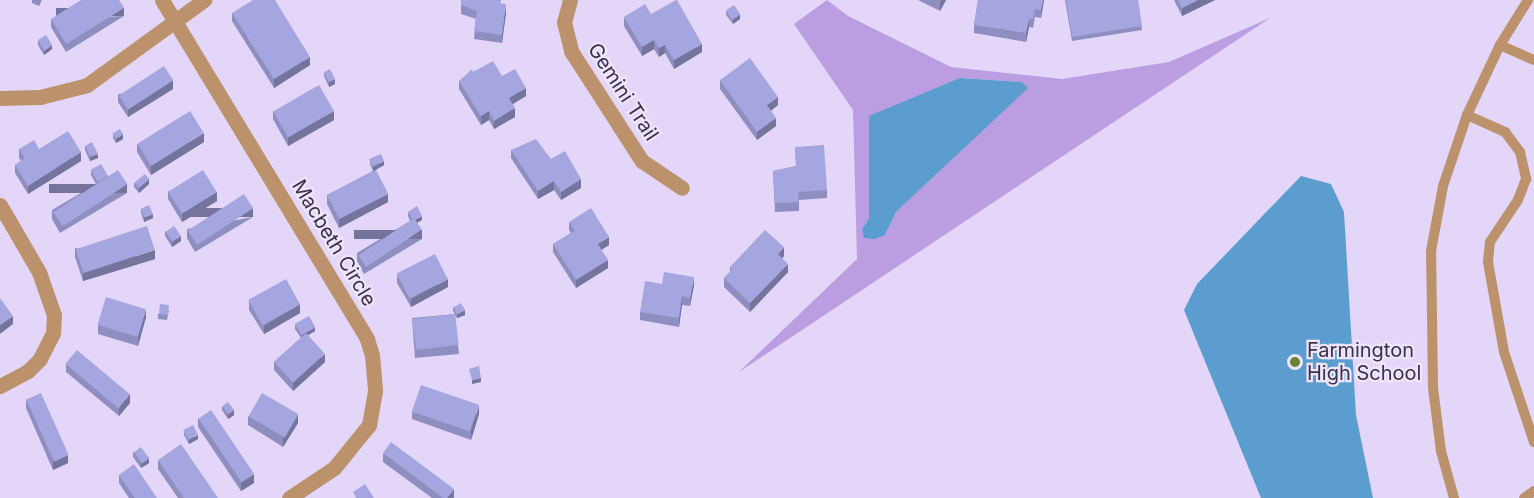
<!DOCTYPE html>
<html>
<head>
<meta charset="utf-8">
<style>
  body { margin:0 }
  #map { position:relative; width:1534px; height:498px; overflow:hidden; background:#e4d6f9; font-family:Inter,sans-serif }
  div>[style] { position:absolute }
  .green>* { inset:0; background:#ba9ee1 }
  .water>* { inset:0; background:#5c9dcf }
  .lane>* { height:10px; margin:-5px; padding:0 5px; transform-origin:5px; border-radius:5px; background:#bb926c }
  .street>* { height:15px; margin:-7.5px; padding:0 7.5px; transform-origin:7.5px; border-radius:7.5px; background:#bb926c }
  .wall>* { inset:0; background:#8e8fc0 }
  .shaded-wall>* { inset:0; background:#74749c; transform-origin:0 0 }
  .building>* { inset:0; background:#a5a6df; transform-origin:0 0 }
  .dots>* { width:16px; height:16px; translate:-50% -50%; box-sizing:border-box; border:3px solid #eee5fd; border-radius:50% }
  span { translate:-50% -50%; white-space:nowrap; text-align:center; line-height:1.15; -webkit-text-stroke:4.5px #eee5fd; paint-order:stroke }
  .street-label { font-size:20px; color:#3b3248 }
  .poi-label { font-size:20px; color:#3b3248 }
  .left { translate:0 -50%; text-align:left }
</style>
</head>
<body>
<div id="map">
  <div class="green">
    <i style="clip-path:polygon(evenodd,827px 0,848px 16px,951px 67px,1062px 79px,1169px 62px,1270px 18px,739px 372px,857px 259px,853px 110px,794px 24px,827px 0,960px 78px,1022px 82px,1027px 88px,896px 212px,885px 235px,862px 229px,869px 218px,870px 168px,960px 78px)"></i>
  </div>
  <div class="water">
    <i style="clip-path:polygon(960px 78px,1022px 82px,1028px 88px,896px 212px,885px 235px,875px 239px,864px 238px,862px 229px,869px 218px,869px 116px)"></i>
    <i style="clip-path:polygon(1301px 176px,1331px 184px,1344px 212px,1356px 415px,1373px 498px,1261px 498px,1184px 310px,1197px 284px)"></i>
  </div>
  <div class="lane">
    <i style="left:1500px;top:45px;width:37px;rotate:24deg"></i>
    <i style="left:1467px;top:115px;width:42px;rotate:24.1deg"></i>
    <i style="left:1505px;top:132px;width:25px;rotate:53deg"></i>
    <i style="left:1520px;top:152px;width:28px;rotate:77deg"></i>
    <i style="left:1526px;top:179px;width:22px;rotate:111deg"></i>
    <i style="left:1518px;top:200px;width:50px;rotate:123.7deg"></i>
    <i style="left:1490px;top:242px;width:20px;rotate:96deg"></i>
    <i style="left:1488px;top:262px;width:91px;rotate:79.9deg"></i>
    <i style="left:1504px;top:352px;width:95px;rotate:71.6deg"></i>
    <i style="left:1454px;top:498px;width:49px;rotate:-105.5deg"></i>
    <i style="left:1441px;top:451px;width:64px;rotate:-97.2deg"></i>
    <i style="left:1433px;top:388px;width:137px;rotate:-90.8deg"></i>
    <i style="left:1431px;top:251px;width:66px;rotate:-79.5deg"></i>
    <i style="left:1443px;top:186px;width:75px;rotate:-71.3deg"></i>
    <i style="left:1467px;top:115px;width:77px;rotate:-64.8deg"></i>
    <i style="left:1500px;top:45px;width:53px;rotate:-58.1deg"></i>
    <i style="left:1524px;top:498px;width:12px;rotate:-35deg"></i>
  </div>
  <div class="street">
    <i style="left:162px;top:0;width:396px;rotate:58.8deg"></i>
    <i style="left:367px;top:339px;width:17px;rotate:73deg"></i>
    <i style="left:372px;top:355px;width:36px;rotate:85deg"></i>
    <i style="left:375px;top:391px;width:35px;rotate:100deg"></i>
    <i style="left:369px;top:425px;width:55px;rotate:129.1deg"></i>
    <i style="left:334px;top:468px;width:54px;rotate:146.3deg"></i>
    <i style="left:570px;top:0;width:23px;rotate:105deg"></i>
    <i style="left:564px;top:22px;width:30px;rotate:76deg"></i>
    <i style="left:571px;top:51px;width:131px;rotate:57.2deg"></i>
    <i style="left:642px;top:161px;width:48px;rotate:34deg"></i>
    <i style="left:0;top:98px;width:40px;rotate:-1.4deg"></i>
    <i style="left:40px;top:97px;width:49px;rotate:-14.3deg"></i>
    <i style="left:87px;top:85px;width:145px;rotate:-36deg"></i>
    <i style="left:0;top:205px;width:78px;rotate:59.8deg"></i>
    <i style="left:39px;top:272px;width:46px;rotate:70.8deg"></i>
    <i style="left:54px;top:315px;width:18px;rotate:93deg"></i>
    <i style="left:53px;top:333px;width:29px;rotate:117deg"></i>
    <i style="left:40px;top:359px;width:17px;rotate:135deg"></i>
    <i style="left:28px;top:371px;width:32px;rotate:152deg"></i>
  </div>
  <div class="wall">
    <i style="clip-path:polygon(32px 0,42px 0,39px 6px,32px 3px)"></i>
    <i style="clip-path:polygon(461px 0,501px 0,500px 3px,506px 13px,502px 43px,474px 39px,476px 19px,461px 14px)"></i>
    <i style="clip-path:polygon(918px 0,946px 0,940px 11px)"></i>
    <i style="clip-path:polygon(978px 0,1044px 0,1041px 18px,1035px 17px,1033px 28px,1029px 27px,1026px 42px,974px 33px,974px 25px)"></i>
    <i style="clip-path:polygon(1065px 0,1138px 0,1142px 30px,1072px 41px)"></i>
    <i style="clip-path:polygon(1174px 0,1215px 0,1182px 16px)"></i>
    <i style="clip-path:polygon(726px 11px,740px 19px,733px 24px,726px 15px)"></i>
    <i style="clip-path:polygon(232px 13px,310px 65px,274px 88px,232px 21px)"></i>
    <i style="clip-path:polygon(651px 14px,702px 52px,674px 69px,665px 53px,659px 57px,654px 49px,642px 56px,624px 26px,624px 17px)"></i>
    <i style="clip-path:polygon(124px 16px,66px 52px,51px 27px,51px 19px)"></i>
    <i style="clip-path:polygon(38px 40px,52px 49px,44px 55px,38px 45px)"></i>
    <i style="clip-path:polygon(324px 72px,335px 84px,329px 87px,324px 76px)"></i>
    <i style="clip-path:polygon(473px 72px,502px 76px,526px 96px,513px 104px,515px 117px,494px 129px,489px 120px,481px 125px,459px 89px,459px 81px)"></i>
    <i style="clip-path:polygon(720px 80px,778px 105px,771px 111px,776px 126px,757px 140px,720px 89px)"></i>
    <i style="clip-path:polygon(173px 89px,128px 117px,118px 102px,118px 94px)"></i>
    <i style="clip-path:polygon(273px 111px,334px 120px,288px 146px,273px 119px)"></i>
    <i style="clip-path:polygon(113px 134px,123px 139px,116px 143px,113px 138px)"></i>
    <i style="clip-path:polygon(204px 142px,151px 175px,137px 152px,137px 144px)"></i>
    <i style="clip-path:polygon(85px 146px,98px 158px,90px 161px,85px 150px)"></i>
    <i style="clip-path:polygon(795px 147px,827px 190px,827px 198px,799px 200px,799px 211px,775px 212px,773px 171px,796px 166px)"></i>
    <i style="clip-path:polygon(19px 149px,39px 149px,81px 161px,28px 194px,15px 173px,15px 165px,21px 161px,19px 158px)"></i>
    <i style="clip-path:polygon(511px 150px,551px 159px,581px 188px,561px 200px,554px 190px,538px 199px,511px 158px)"></i>
    <i style="clip-path:polygon(370px 160px,384px 165px,376px 170px,388px 202px,339px 228px,327px 204px,327px 195px,373px 171px,370px 164px)"></i>
    <i style="clip-path:polygon(91px 170px,108px 176px,127px 193px,60px 233px,52px 219px,52px 210px,96px 184px,91px 175px)"></i>
    <i style="clip-path:polygon(134px 183px,149px 184px,139px 193px,134px 187px)"></i>
    <i style="clip-path:polygon(168px 191px,217px 201px,182px 222px,168px 199px)"></i>
    <i style="clip-path:polygon(141px 208px,153px 218px,144px 222px,141px 213px)"></i>
    <i style="clip-path:polygon(408px 212px,422px 220px,417px 223px,422px 239px,364px 274px,357px 261px,357px 253px,410px 221px,408px 216px)"></i>
    <i style="clip-path:polygon(253px 217px,195px 252px,187px 238px,187px 229px)"></i>
    <i style="clip-path:polygon(569px 222px,609px 245px,601px 250px,608px 268px,576px 288px,553px 252px,553px 244px,571px 233px,569px 230px)"></i>
    <i style="clip-path:polygon(165px 231px,181px 241px,172px 247px,165px 236px)"></i>
    <i style="clip-path:polygon(75px 248px,155px 259px,83px 281px,75px 257px)"></i>
    <i style="clip-path:polygon(784px 256px,782px 258px,788px 272px,750px 312px,724px 287px,724px 278px,730px 272px,730px 267px)"></i>
    <i style="clip-path:polygon(397px 275px,448px 287px,411px 307px,397px 283px)"></i>
    <i style="clip-path:polygon(694px 285px,690px 306px,682px 305px,679px 327px,640px 320px,640px 312px)"></i>
    <i style="clip-path:polygon(249px 301px,300px 313px,264px 334px,249px 310px)"></i>
    <i style="clip-path:polygon(453px 307px,465px 315px,457px 318px,455px 315px,459px 354px,415px 358px,412px 318px,455px 314px,453px 311px)"></i>
    <i style="clip-path:polygon(169px 310px,167px 320px,158px 319px,158px 314px)"></i>
    <i style="clip-path:polygon(146px 317px,138px 346px,98px 334px,98px 325px)"></i>
    <i style="clip-path:polygon(295px 324px,315px 331px,308px 335px,325px 362px,293px 391px,274px 370px,274px 362px,301px 338px,295px 329px)"></i>
    <i style="clip-path:polygon(66px 364px,130px 403px,119px 416px,66px 372px)"></i>
    <i style="clip-path:polygon(26px 399px,68px 463px,53px 470px,26px 408px)"></i>
    <i style="clip-path:polygon(222px 406px,234px 415px,228px 419px,222px 410px)"></i>
    <i style="clip-path:polygon(412px 411px,479px 414px,471px 440px,412px 419px)"></i>
    <i style="clip-path:polygon(248px 416px,298px 423px,283px 447px,248px 425px)"></i>
    <i style="clip-path:polygon(198px 418px,254px 483px,241px 491px,198px 427px)"></i>
    <i style="clip-path:polygon(184px 431px,198px 439px,189px 444px,184px 435px)"></i>
    <i style="clip-path:polygon(133px 452px,149px 463px,141px 468px,133px 457px)"></i>
    <i style="clip-path:polygon(383px 453px,454px 497px,454px 498px,432px 498px,383px 462px)"></i>
    <i style="clip-path:polygon(158px 460px,218px 498px,178px 498px,158px 469px)"></i>
    <i style="clip-path:polygon(119px 475px,157px 498px,129px 498px,119px 483px)"></i>
  </div>
  <div class="shaded-wall">
    <i style="clip-path:polygon(942px 0,946px 0,940px 11px,940px 2px)"></i>
    <i style="clip-path:polygon(1043px 0,1044px 0,1041px 18px,1041px 10px)"></i>
    <i style="clip-path:polygon(1198px 0,1215px 0,1182px 16px,1182px 8px)"></i>
    <i style="clip-path:polygon(506px 4px,506px 13px,502px 43px,502px 35px)"></i>
    <i style="left:124px;top:8px;width:8px;height:68px;rotate:90deg"></i>
    <i style="clip-path:polygon(740px 14px,740px 19px,733px 24px,733px 20px)"></i>
    <i style="clip-path:polygon(1029px 19px,1029px 27px,1026px 42px,1026px 33px)"></i>
    <i style="clip-path:polygon(654px 40px,654px 49px,642px 56px,642px 47px)"></i>
    <i style="clip-path:polygon(702px 44px,702px 52px,674px 69px,674px 60px)"></i>
    <i style="clip-path:polygon(52px 45px,52px 49px,44px 55px,44px 51px)"></i>
    <i style="clip-path:polygon(665px 45px,665px 53px,659px 57px,659px 48px)"></i>
    <i style="clip-path:polygon(310px 57px,310px 65px,274px 88px,274px 79px)"></i>
    <i style="clip-path:polygon(335px 79px,335px 84px,329px 87px,329px 82px)"></i>
    <i style="clip-path:polygon(173px 80px,173px 89px,128px 117px,128px 109px)"></i>
    <i style="clip-path:polygon(526px 88px,526px 96px,509px 106px,509px 98px)"></i>
    <i style="clip-path:polygon(778px 97px,778px 105px,767px 113px,767px 105px)"></i>
    <i style="clip-path:polygon(515px 108px,515px 117px,494px 129px,494px 121px)"></i>
    <i style="clip-path:polygon(334px 111px,334px 120px,288px 146px,288px 137px)"></i>
    <i style="clip-path:polygon(489px 111px,489px 120px,481px 125px,481px 116px)"></i>
    <i style="clip-path:polygon(776px 118px,776px 126px,757px 140px,757px 132px)"></i>
    <i style="clip-path:polygon(204px 133px,204px 142px,151px 175px,151px 166px)"></i>
    <i style="clip-path:polygon(123px 134px,123px 139px,116px 143px,116px 139px)"></i>
    <i style="clip-path:polygon(81px 152px,81px 161px,28px 194px,28px 186px)"></i>
    <i style="clip-path:polygon(98px 154px,98px 158px,90px 161px,90px 157px)"></i>
    <i style="clip-path:polygon(384px 161px,384px 165px,373px 171px,373px 167px)"></i>
    <i style="clip-path:polygon(149px 179px,149px 184px,139px 193px,139px 188px)"></i>
    <i style="clip-path:polygon(581px 179px,581px 188px,561px 200px,561px 192px)"></i>
    <i style="clip-path:polygon(554px 181px,554px 190px,538px 199px,538px 191px)"></i>
    <i style="left:127px;top:184px;width:9px;height:78px;rotate:90deg"></i>
    <i style="clip-path:polygon(217px 192px,217px 201px,182px 222px,182px 213px)"></i>
    <i style="clip-path:polygon(388px 194px,388px 202px,339px 228px,339px 219px)"></i>
    <i style="left:253px;top:208px;width:9px;height:68px;rotate:90deg"></i>
    <i style="clip-path:polygon(153px 214px,153px 218px,144px 222px,144px 217px)"></i>
    <i style="clip-path:polygon(422px 216px,422px 220px,413px 225px,413px 221px)"></i>
    <i style="left:422px;top:230px;width:9px;height:68px;rotate:90deg"></i>
    <i style="clip-path:polygon(181px 236px,181px 241px,172px 247px,172px 242px)"></i>
    <i style="clip-path:polygon(609px 237px,609px 245px,598px 252px,598px 244px)"></i>
    <i style="clip-path:polygon(784px 247px,784px 256px,778px 263px,778px 254px)"></i>
    <i style="clip-path:polygon(155px 250px,155px 259px,83px 281px,83px 273px)"></i>
    <i style="clip-path:polygon(608px 260px,608px 268px,576px 288px,576px 280px)"></i>
    <i style="clip-path:polygon(788px 264px,788px 272px,750px 312px,750px 303px)"></i>
    <i style="clip-path:polygon(694px 277px,694px 285px,690px 306px,690px 298px)"></i>
    <i style="clip-path:polygon(448px 279px,448px 287px,411px 307px,411px 299px)"></i>
    <i style="clip-path:polygon(682px 296px,682px 305px,679px 327px,679px 318px)"></i>
    <i style="clip-path:polygon(300px 304px,300px 313px,264px 334px,264px 326px)"></i>
    <i style="clip-path:polygon(146px 309px,146px 317px,138px 346px,138px 337px)"></i>
    <i style="clip-path:polygon(465px 310px,465px 315px,457px 318px,457px 314px)"></i>
    <i style="clip-path:polygon(13px 316px,13px 324px,0 334px,0 325px)"></i>
    <i style="clip-path:polygon(315px 327px,315px 331px,302px 339px,302px 335px)"></i>
    <i style="clip-path:polygon(325px 354px,325px 362px,293px 391px,293px 383px)"></i>
    <i style="clip-path:polygon(481px 378px,481px 382px,472px 384px,472px 380px)"></i>
    <i style="clip-path:polygon(130px 394px,130px 403px,119px 416px,119px 408px)"></i>
    <i style="clip-path:polygon(479px 405px,479px 414px,471px 440px,471px 431px)"></i>
    <i style="clip-path:polygon(234px 410px,234px 415px,228px 419px,228px 414px)"></i>
    <i style="clip-path:polygon(298px 414px,298px 423px,283px 447px,283px 438px)"></i>
    <i style="clip-path:polygon(198px 435px,198px 439px,189px 444px,189px 440px)"></i>
    <i style="clip-path:polygon(68px 455px,68px 463px,53px 470px,53px 461px)"></i>
    <i style="clip-path:polygon(149px 458px,149px 463px,141px 468px,141px 464px)"></i>
    <i style="clip-path:polygon(254px 474px,254px 483px,241px 491px,241px 483px)"></i>
    <i style="clip-path:polygon(454px 489px,454px 497px,447px 498px)"></i>
  </div>
  <div class="building">
    <i style="clip-path:polygon(81px 0,119px 0,124px 8px,66px 44px,51px 19px)"></i>
    <i style="clip-path:polygon(253px 0,275px 0,310px 57px,274px 79px,232px 13px)"></i>
    <i style="clip-path:polygon(461px 0,500px 0,499px 3px,506px 4px,502px 35px,474px 31px,477px 11px,461px 5px)"></i>
    <i style="clip-path:polygon(676px 0,677px 0,702px 44px,674px 60px,665px 45px,659px 48px,654px 40px,642px 47px,624px 17px,645px 4px,651px 14px)"></i>
    <i style="clip-path:polygon(978px 0,1043px 0,1041px 10px,1035px 9px,1033px 19px,1029px 19px,1026px 33px,974px 25px)"></i>
    <i style="clip-path:polygon(1066px 0,1138px 0,1142px 26px,1072px 37px)"></i>
    <i style="clip-path:polygon(1178px 0,1198px 0,1182px 8px)"></i>
    <i style="left:734px;top:5px;width:11px;height:10px;rotate:56deg"></i>
    <i style="clip-path:polygon(46px 35px,52px 45px,44px 51px,38px 40px)"></i>
    <i style="clip-path:polygon(750px 58px,778px 97px,767px 105px,776px 118px,757px 132px,720px 80px)"></i>
    <i style="clip-path:polygon(493px 61px,502px 76px,515px 69px,526px 88px,509px 98px,515px 108px,494px 121px,489px 111px,481px 116px,459px 81px,472px 69px,473px 72px)"></i>
    <i style="left:164px;top:66px;width:17px;height:54px;rotate:57deg"></i>
    <i style="left:330px;top:69px;width:11px;height:7px;rotate:63deg"></i>
    <i style="left:319px;top:85px;width:30px;height:53px;rotate:60deg"></i>
    <i style="left:190px;top:111px;width:26px;height:62px;rotate:58deg"></i>
    <i style="left:120px;top:129px;width:6px;height:9px;rotate:59deg"></i>
    <i style="clip-path:polygon(68px 131px,81px 152px,28px 186px,15px 165px,25px 158px,19px 149px,34px 140px,39px 149px)"></i>
    <i style="clip-path:polygon(536px 139px,551px 159px,565px 151px,581px 179px,561px 192px,554px 181px,538px 191px,511px 150px)"></i>
    <i style="clip-path:polygon(92px 142px,98px 154px,90px 157px,85px 146px)"></i>
    <i style="clip-path:polygon(824px 145px,827px 190px,798px 192px,799px 202px,775px 203px,773px 171px,796px 166px,795px 147px)"></i>
    <i style="left:381px;top:154px;width:8px;height:13px;rotate:67deg"></i>
    <i style="left:101px;top:164px;width:14px;height:12px;rotate:60deg"></i>
    <i style="left:118px;top:170px;width:17px;height:77px;rotate:57deg"></i>
    <i style="left:203px;top:170px;width:26px;height:41px;rotate:58deg"></i>
    <i style="left:376px;top:170px;width:27px;height:55px;rotate:63deg"></i>
    <i style="clip-path:polygon(145px 174px,149px 179px,139px 188px,134px 183px)"></i>
    <i style="left:244px;top:194px;width:17px;height:67px;rotate:57deg"></i>
    <i style="left:149px;top:205px;width:10px;height:9px;rotate:66deg"></i>
    <i style="clip-path:polygon(417px 206px,422px 216px,415px 220px,414px 218px,412px 219px,408px 212px)"></i>
    <i style="clip-path:polygon(591px 208px,609px 237px,598px 244px,608px 260px,576px 280px,553px 244px,575px 231px,569px 222px)"></i>
    <i style="left:414px;top:218px;width:14px;height:67px;rotate:56deg"></i>
    <i style="left:147px;top:226px;width:25px;height:75px;rotate:72deg"></i>
    <i style="left:174px;top:226px;width:12px;height:10px;rotate:55deg"></i>
    <i style="clip-path:polygon(765px 230px,784px 247px,778px 254px,788px 264px,750px 303px,724px 278px,732px 270px,730px 267px)"></i>
    <i style="left:435px;top:254px;width:28px;height:43px;rotate:63deg"></i>
    <i style="clip-path:polygon(664px 272px,694px 277px,690px 298px,682px 296px,679px 318px,640px 312px,645px 281px,662px 284px)"></i>
    <i style="left:286px;top:279px;width:29px;height:43px;rotate:61deg"></i>
    <i style="left:106px;top:297px;width:42px;height:29px;rotate:17deg"></i>
    <i style="clip-path:polygon(0 298px,13px 316px,0 325px)"></i>
    <i style="left:461px;top:303px;width:8px;height:9px;rotate:60deg"></i>
    <i style="left:160px;top:304px;width:9px;height:10px;rotate:6deg"></i>
    <i style="left:455px;top:314px;width:31px;height:43px;rotate:83deg"></i>
    <i style="left:309px;top:316px;width:13px;height:16px;rotate:61deg"></i>
    <i style="left:306px;top:333px;width:28px;height:43px;rotate:48deg"></i>
    <i style="left:77px;top:350px;width:69px;height:18px;rotate:40deg"></i>
    <i style="clip-path:polygon(479px 366px,481px 378px,472px 380px,469px 369px)"></i>
    <i style="left:421px;top:385px;width:61px;height:28px;rotate:19deg"></i>
    <i style="left:41px;top:393px;width:68px;height:16px;rotate:66deg"></i>
    <i style="left:262px;top:393px;width:42px;height:27px;rotate:30deg"></i>
    <i style="left:228px;top:402px;width:10px;height:7px;rotate:53deg"></i>
    <i style="left:211px;top:410px;width:77px;height:15px;rotate:56deg"></i>
    <i style="left:193px;top:425px;width:11px;height:11px;rotate:63deg"></i>
    <i style="clip-path:polygon(391px 442px,454px 489px,447px 498px,443px 498px,383px 453px)"></i>
    <i style="clip-path:polygon(181px 444px,218px 498px,184px 498px,158px 460px)"></i>
    <i style="left:141px;top:447px;width:14px;height:9px;rotate:54deg"></i>
    <i style="clip-path:polygon(134px 464px,157px 498px,135px 498px,119px 475px)"></i>
    <i style="clip-path:polygon(365px 484px,374px 498px,356px 498px,353px 492px)"></i>
  </div>
  <div class="dots">
    <i style="left:1295px;top:362px;background:#6b8233"></i>
  </div>
  <div class="street-label">
    <span style="left:623px;top:92px;rotate:57deg">Gemini Trail</span>
    <span style="left:334px;top:243px;rotate:59deg">Macbeth Circle</span>
  </div>
  <div class="poi-label">
    <span class="left" style="left:1307px;top:362px">Farmington<br>High School</span>
  </div>
</div>
</body>
</html>
